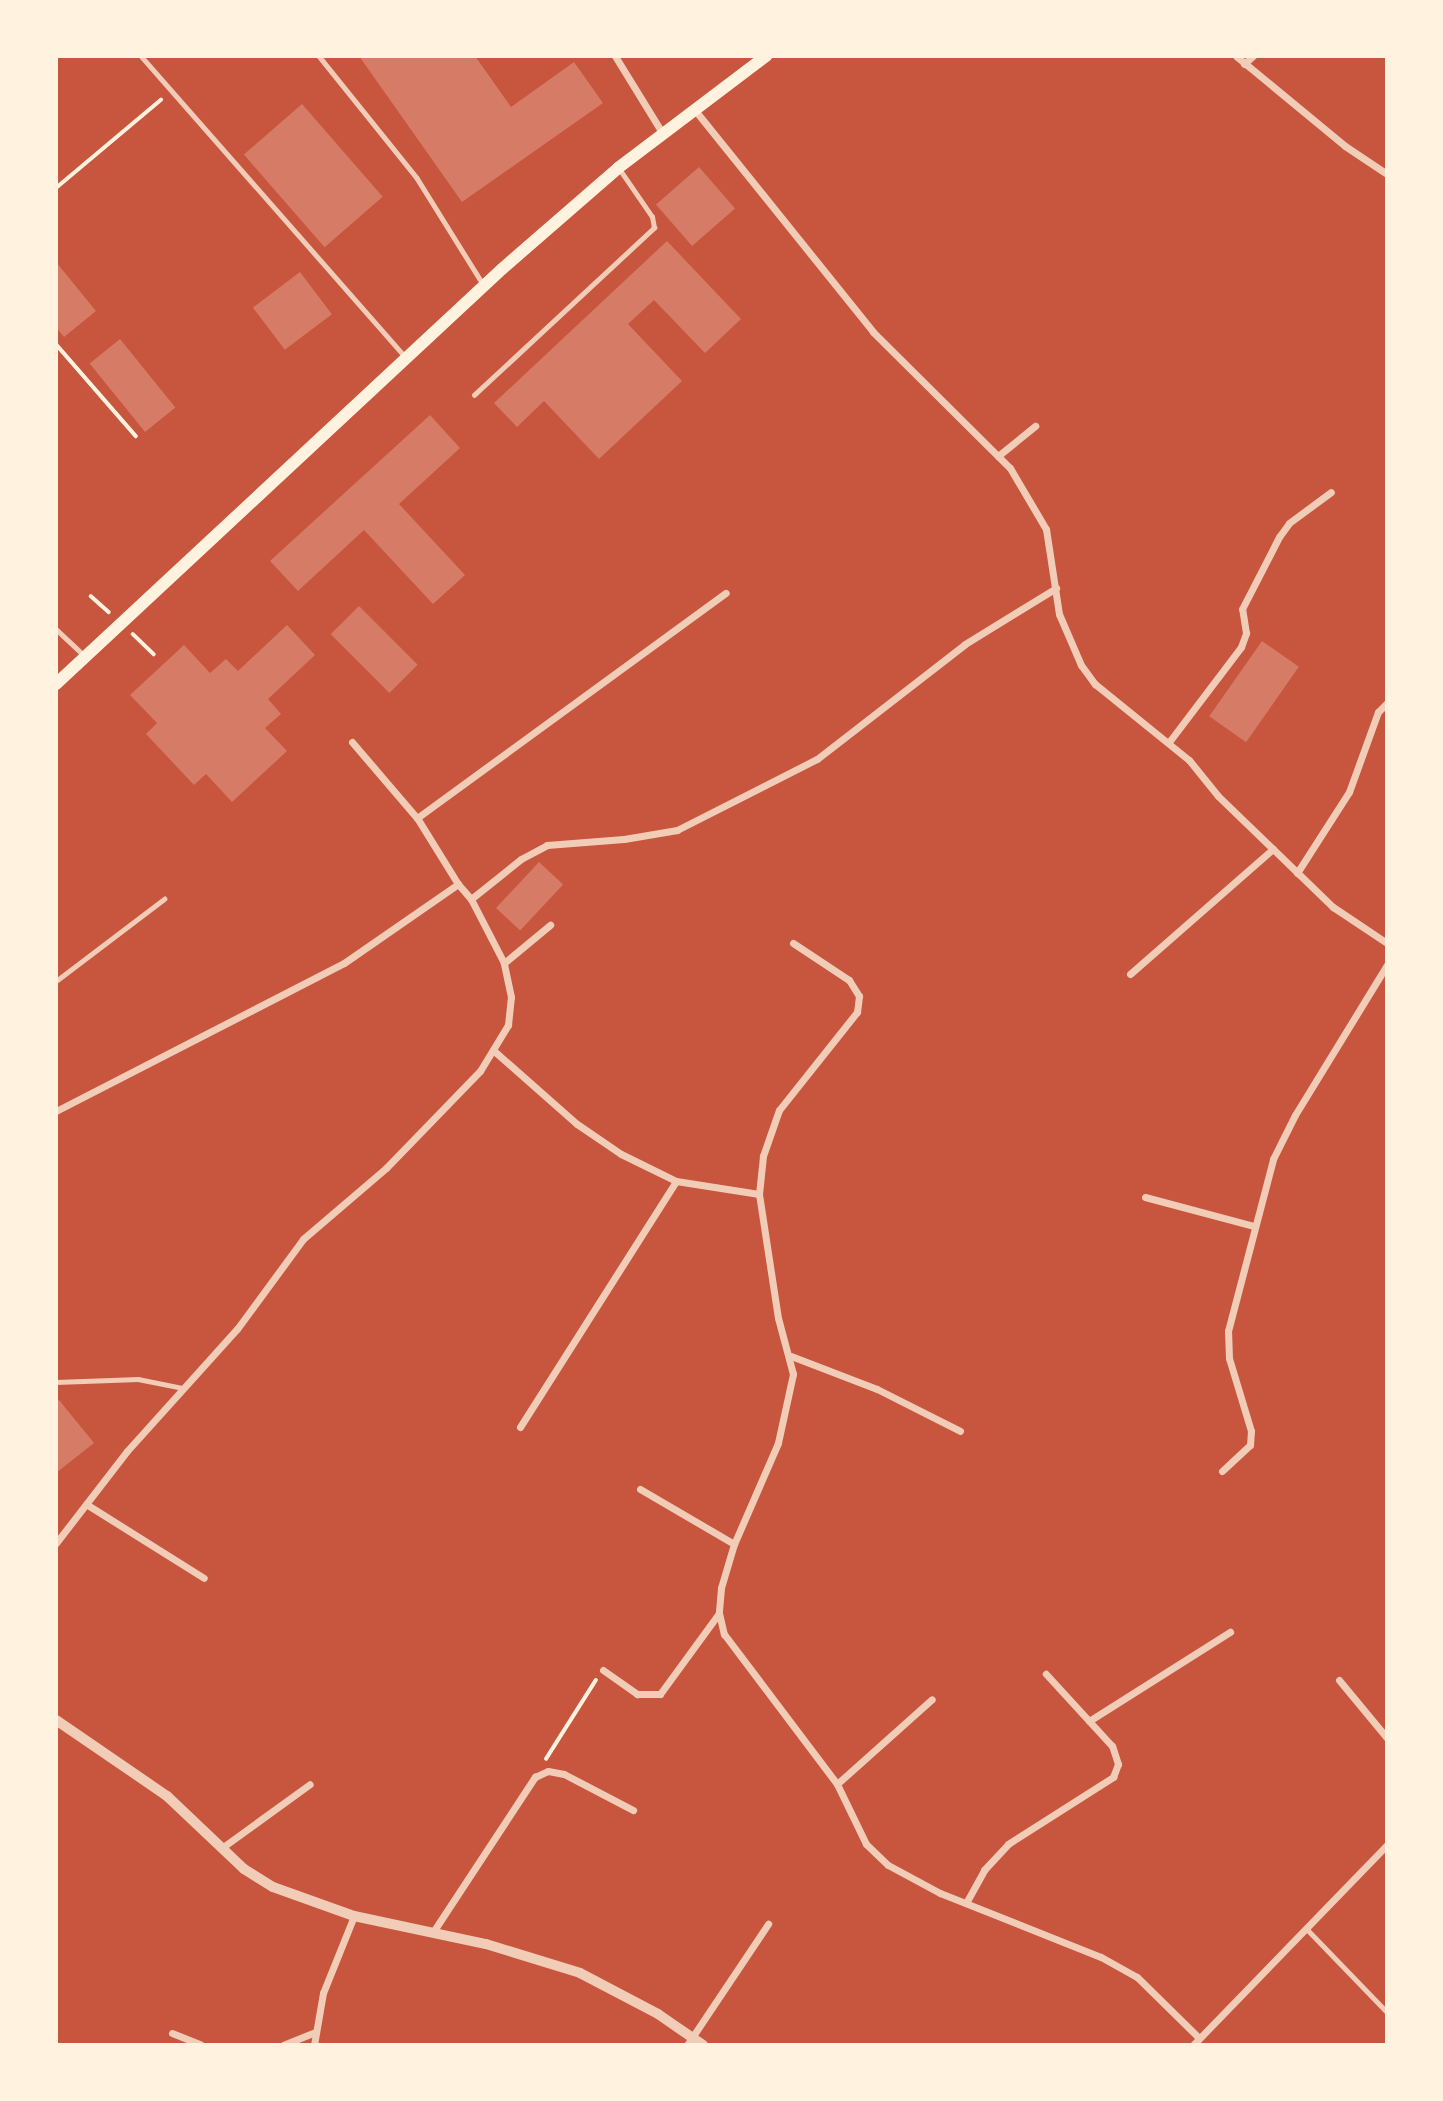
<!DOCTYPE html>
<html>
<head>
<meta charset="utf-8">
<style>
  body { margin:0 }
  #map { position:relative; width:1443px; height:2101px; overflow:hidden; background:#c8553d; font-family:"PT Serif",serif }
  div>[style] { position:absolute }
  .building>* { inset:0; background:#d67c66; transform-origin:0 0 }
  .path>* { height:3.5px; margin:-1.75px; padding:0 1.75px; transform-origin:1.75px; border-radius:1.75px; background:#fff3e0 }
  .service>* { height:4.5px; margin:-2.25px; padding:0 2.25px; transform-origin:2.25px; border-radius:2.25px; background:#f1ccb7 }
  .minor>* { height:7px; margin:-3.5px; padding:0 3.5px; transform-origin:3.5px; border-radius:3.5px; background:#f1ccb7 }
  .tertiary>* { height:10px; margin:-5px; padding:0 5px; transform-origin:5px; border-radius:5px; background:#f1ccb7 }
  .secondary>* { height:12px; margin:-6px; padding:0 6px; transform-origin:6px; border-radius:6px; background:#fff3e0 }
  span { translate:-50% -50%; white-space:nowrap; text-align:center; line-height:1.15; -webkit-text-stroke:5px #fff3e0; paint-order:stroke }
  .frame { position:absolute; inset:0; border:58px solid #fff3e0; pointer-events:none }
</style>
</head>
<body>
<div id="map">
  <div class="building">
    <i style="clip-path:polygon(359px 56px,475px 56px,511px 107px,574px 62px,603px 103px,462px 202px)"></i>
    <i style="left:302px;top:104px;width:123px;height:77px;rotate:49deg"></i>
    <i style="left:699px;top:167px;width:55px;height:57px;rotate:49deg"></i>
    <i style="clip-path:polygon(667px 241px,741px 319px,705px 353px,654px 300px,628px 324px,682px 381px,599px 459px,544px 401px,517px 427px,494px 403px)"></i>
    <i style="clip-path:polygon(56px 262px,96px 311px,64px 337px,56px 327px)"></i>
    <i style="left:300px;top:272px;width:53px;height:59px;rotate:53deg"></i>
    <i style="left:120px;top:339px;width:88px;height:39px;rotate:51deg"></i>
    <i style="clip-path:polygon(430px 415px,460px 448px,399px 504px,465px 575px,433px 604px,364px 530px,298px 591px,270px 561px)"></i>
    <i style="left:359px;top:606px;width:83px;height:40px;rotate:45deg"></i>
    <i style="clip-path:polygon(287px 625px,315px 655px,268px 699px,281px 714px,265px 728px,287px 751px,232px 802px,206px 774px,194px 785px,146px 734px,157px 723px,130px 695px,184px 645px,210px 673px,226px 659px,238px 671px)"></i>
    <i style="left:1262px;top:641px;width:45px;height:92px;rotate:35deg"></i>
    <i style="left:539px;top:862px;width:33px;height:63px;rotate:43deg"></i>
    <i style="clip-path:polygon(59px 1400px,94px 1443px,56px 1473px,56px 1402px)"></i>
  </div>
  <div class="path">
    <i style="left:56px;top:188px;width:137px;rotate:-40deg"></i>
    <i style="left:56px;top:344px;width:122px;rotate:49deg"></i>
    <i style="left:91px;top:596px;width:24px;rotate:42deg"></i>
    <i style="left:133px;top:634px;width:29px;rotate:44deg"></i>
    <i style="left:546px;top:1759px;width:93px;rotate:-57.7deg"></i>
  </div>
  <div class="service">
    <i style="left:319px;top:56px;width:156px;rotate:51.2deg"></i>
    <i style="left:417px;top:178px;width:125px;rotate:58.1deg"></i>
    <i style="left:142px;top:57px;width:400px;rotate:48.7deg"></i>
    <i style="left:474px;top:395px;width:246px;rotate:-42.9deg"></i>
    <i style="left:654px;top:228px;width:11px;rotate:-100deg"></i>
    <i style="left:652px;top:217px;width:58px;rotate:-124.5deg"></i>
    <i style="left:56px;top:629px;width:40px;rotate:43deg"></i>
    <i style="left:56px;top:981px;width:136px;rotate:-37.2deg"></i>
    <i style="left:56px;top:1382px;width:82px;rotate:-2.1deg"></i>
    <i style="left:138px;top:1379px;width:46px;rotate:11.3deg"></i>
    <i style="left:1306px;top:1928px;width:117px;rotate:46deg"></i>
  </div>
  <div class="minor">
    <i style="left:615px;top:56px;width:92px;rotate:58.4deg"></i>
    <i style="left:1236px;top:56px;width:141px;rotate:39.5deg"></i>
    <i style="left:1345px;top:146px;width:50px;rotate:33.7deg"></i>
    <i style="left:1244px;top:64px;width:12px;rotate:-42deg"></i>
    <i style="left:694px;top:109px;width:286px;rotate:51.2deg"></i>
    <i style="left:873px;top:332px;width:193px;rotate:44.8deg"></i>
    <i style="left:1010px;top:468px;width:71px;rotate:59.5deg"></i>
    <i style="left:1046px;top:529px;width:86px;rotate:81.3deg"></i>
    <i style="left:1059px;top:614px;width:56px;rotate:66.7deg"></i>
    <i style="left:1081px;top:665px;width:24px;rotate:54deg"></i>
    <i style="left:1095px;top:684px;width:121px;rotate:39deg"></i>
    <i style="left:1189px;top:760px;width:46px;rotate:51.1deg"></i>
    <i style="left:1218px;top:796px;width:160px;rotate:44deg"></i>
    <i style="left:1333px;top:907px;width:65px;rotate:33.7deg"></i>
    <i style="left:998px;top:456px;width:48px;rotate:-39deg"></i>
    <i style="left:352px;top:742px;width:100px;rotate:49.5deg"></i>
    <i style="left:1169px;top:742px;width:119px;rotate:-52.8deg"></i>
    <i style="left:1241px;top:647px;width:15px;rotate:-70deg"></i>
    <i style="left:1246px;top:633px;width:24px;rotate:-99deg"></i>
    <i style="left:1242px;top:609px;width:81px;rotate:-62.8deg"></i>
    <i style="left:1279px;top:537px;width:17px;rotate:-54deg"></i>
    <i style="left:1289px;top:523px;width:52px;rotate:-36.4deg"></i>
    <i style="left:1297px;top:873px;width:96px;rotate:-57.3deg"></i>
    <i style="left:1349px;top:792px;width:85px;rotate:-70.1deg"></i>
    <i style="left:1378px;top:712px;width:13px;rotate:-45deg"></i>
    <i style="left:458px;top:884px;width:78px;rotate:-121.8deg"></i>
    <i style="left:417px;top:818px;width:382px;rotate:-36.1deg"></i>
    <i style="left:793px;top:943px;width:67px;rotate:33.5deg"></i>
    <i style="left:849px;top:980px;width:19px;rotate:58deg"></i>
    <i style="left:859px;top:996px;width:16px;rotate:97deg"></i>
    <i style="left:857px;top:1012px;width:125px;rotate:128.5deg"></i>
    <i style="left:779px;top:1110px;width:49px;rotate:109.2deg"></i>
    <i style="left:763px;top:1156px;width:38px;rotate:96deg"></i>
    <i style="left:759px;top:1194px;width:125px;rotate:81.3deg"></i>
    <i style="left:778px;top:1318px;width:58px;rotate:75deg"></i>
    <i style="left:793px;top:1374px;width:71px;rotate:102.3deg"></i>
    <i style="left:778px;top:1443px;width:110px;rotate:113.5deg"></i>
    <i style="left:734px;top:1544px;width:46px;rotate:106.5deg"></i>
    <i style="left:721px;top:1588px;width:25px;rotate:95deg"></i>
    <i style="left:719px;top:1613px;width:22px;rotate:77deg"></i>
    <i style="left:724px;top:1634px;width:188px;rotate:53deg"></i>
    <i style="left:837px;top:1784px;width:67px;rotate:64.2deg"></i>
    <i style="left:866px;top:1844px;width:30px;rotate:44deg"></i>
    <i style="left:888px;top:1865px;width:59px;rotate:28.3deg"></i>
    <i style="left:940px;top:1893px;width:173px;rotate:21.7deg"></i>
    <i style="left:1101px;top:1957px;width:41px;rotate:29.1deg"></i>
    <i style="left:1137px;top:1977px;width:87px;rotate:44.5deg"></i>
    <i style="left:504px;top:963px;width:60px;rotate:-39.6deg"></i>
    <i style="left:1130px;top:974px;width:190px;rotate:-41.2deg"></i>
    <i style="left:493px;top:1050px;width:112px;rotate:41.4deg"></i>
    <i style="left:577px;top:1124px;width:53px;rotate:34.3deg"></i>
    <i style="left:621px;top:1154px;width:61px;rotate:26.1deg"></i>
    <i style="left:676px;top:1181px;width:84px;rotate:8.9deg"></i>
    <i style="left:56px;top:1111px;width:324px;rotate:-27.2deg"></i>
    <i style="left:344px;top:963px;width:139px;rotate:-34.7deg"></i>
    <i style="left:458px;top:884px;width:20px;rotate:49deg"></i>
    <i style="left:471px;top:899px;width:64px;rotate:-38.7deg"></i>
    <i style="left:521px;top:859px;width:30px;rotate:-28deg"></i>
    <i style="left:547px;top:845px;width:77px;rotate:-4.5deg"></i>
    <i style="left:624px;top:839px;width:54px;rotate:-9.6deg"></i>
    <i style="left:677px;top:830px;width:157px;rotate:-26.9deg"></i>
    <i style="left:817px;top:759px;width:187px;rotate:-37.8deg"></i>
    <i style="left:965px;top:644px;width:107px;rotate:-31.6deg"></i>
    <i style="left:1145px;top:1197px;width:113px;rotate:14.9deg"></i>
    <i style="left:791px;top:1356px;width:92px;rotate:21deg"></i>
    <i style="left:877px;top:1389px;width:93px;rotate:26.8deg"></i>
    <i style="left:520px;top:1427px;width:291px;rotate:-57.6deg"></i>
    <i style="left:1222px;top:1471px;width:38px;rotate:-43deg"></i>
    <i style="left:1250px;top:1445px;width:14px;rotate:-86deg"></i>
    <i style="left:1251px;top:1431px;width:76px;rotate:-106.8deg"></i>
    <i style="left:1229px;top:1358px;width:27px;rotate:-92deg"></i>
    <i style="left:1228px;top:1331px;width:178px;rotate:-75.3deg"></i>
    <i style="left:1273px;top:1159px;width:49px;rotate:-63.4deg"></i>
    <i style="left:1295px;top:1115px;width:176px;rotate:-58.5deg"></i>
    <i style="left:640px;top:1489px;width:109px;rotate:30.3deg"></i>
    <i style="left:86px;top:1504px;width:139px;rotate:32.1deg"></i>
    <i style="left:56px;top:1543px;width:116px;rotate:-52.3deg"></i>
    <i style="left:127px;top:1451px;width:164px;rotate:-48deg"></i>
    <i style="left:237px;top:1329px;width:112px;rotate:-53.7deg"></i>
    <i style="left:303px;top:1239px;width:109px;rotate:-40.5deg"></i>
    <i style="left:386px;top:1168px;width:135px;rotate:-45.9deg"></i>
    <i style="left:480px;top:1071px;width:54px;rotate:-58.7deg"></i>
    <i style="left:508px;top:1025px;width:28px;rotate:-84deg"></i>
    <i style="left:511px;top:997px;width:35px;rotate:-102deg"></i>
    <i style="left:504px;top:963px;width:72px;rotate:-117.3deg"></i>
    <i style="left:603px;top:1670px;width:42px;rotate:35.2deg"></i>
    <i style="left:637px;top:1694px;width:23px"></i>
    <i style="left:660px;top:1694px;width:100px;rotate:-53.9deg"></i>
    <i style="left:1339px;top:1680px;width:75px;rotate:50.4deg"></i>
    <i style="left:1089px;top:1721px;width:167px;rotate:-32.3deg"></i>
    <i style="left:837px;top:1784px;width:127px;rotate:-41.8deg"></i>
    <i style="left:223px;top:1847px;width:107px;rotate:-35.9deg"></i>
    <i style="left:966px;top:1903px;width:38px;rotate:-61deg"></i>
    <i style="left:984px;top:1870px;width:35px;rotate:-47deg"></i>
    <i style="left:1008px;top:1844px;width:125px;rotate:-32.5deg"></i>
    <i style="left:1113px;top:1777px;width:14px;rotate:-69deg"></i>
    <i style="left:1118px;top:1764px;width:19px;rotate:-108deg"></i>
    <i style="left:1112px;top:1746px;width:98px;rotate:-132.5deg"></i>
    <i style="left:433px;top:1932px;width:186px;rotate:-56.7deg"></i>
    <i style="left:535px;top:1777px;width:14px;rotate:-25deg"></i>
    <i style="left:548px;top:1771px;width:16px;rotate:11deg"></i>
    <i style="left:564px;top:1774px;width:78px;rotate:27.6deg"></i>
    <i style="left:172px;top:2033px;width:31px;rotate:22deg"></i>
    <i style="left:283px;top:2045px;width:35px;rotate:-22deg"></i>
    <i style="left:314px;top:2045px;width:53px;rotate:-80.2deg"></i>
    <i style="left:323px;top:1993px;width:83px;rotate:-68.1deg"></i>
    <i style="left:687px;top:2045px;width:146px;rotate:-56.2deg"></i>
    <i style="left:1193px;top:2045px;width:279px;rotate:-45.9deg"></i>
  </div>
  <div class="tertiary">
    <i style="left:56px;top:1720px;width:135px;rotate:34.4deg"></i>
    <i style="left:167px;top:1796px;width:106px;rotate:43.5deg"></i>
    <i style="left:244px;top:1869px;width:34px;rotate:32deg"></i>
    <i style="left:273px;top:1887px;width:86px;rotate:19.7deg"></i>
    <i style="left:354px;top:1916px;width:135px;rotate:12deg"></i>
    <i style="left:486px;top:1944px;width:98px;rotate:17.1deg"></i>
    <i style="left:580px;top:1973px;width:88px;rotate:27.7deg"></i>
    <i style="left:658px;top:2014px;width:55px;rotate:34.6deg"></i>
  </div>
  <div class="secondary">
    <i style="left:56px;top:684px;width:609px;rotate:-42.94deg"></i>
    <i style="left:502px;top:269px;width:154px;rotate:-41deg"></i>
    <i style="left:618px;top:168px;width:186px;rotate:-37.1deg"></i>
  </div>
  <div class="frame"></div>
</div>
</body>
</html>
